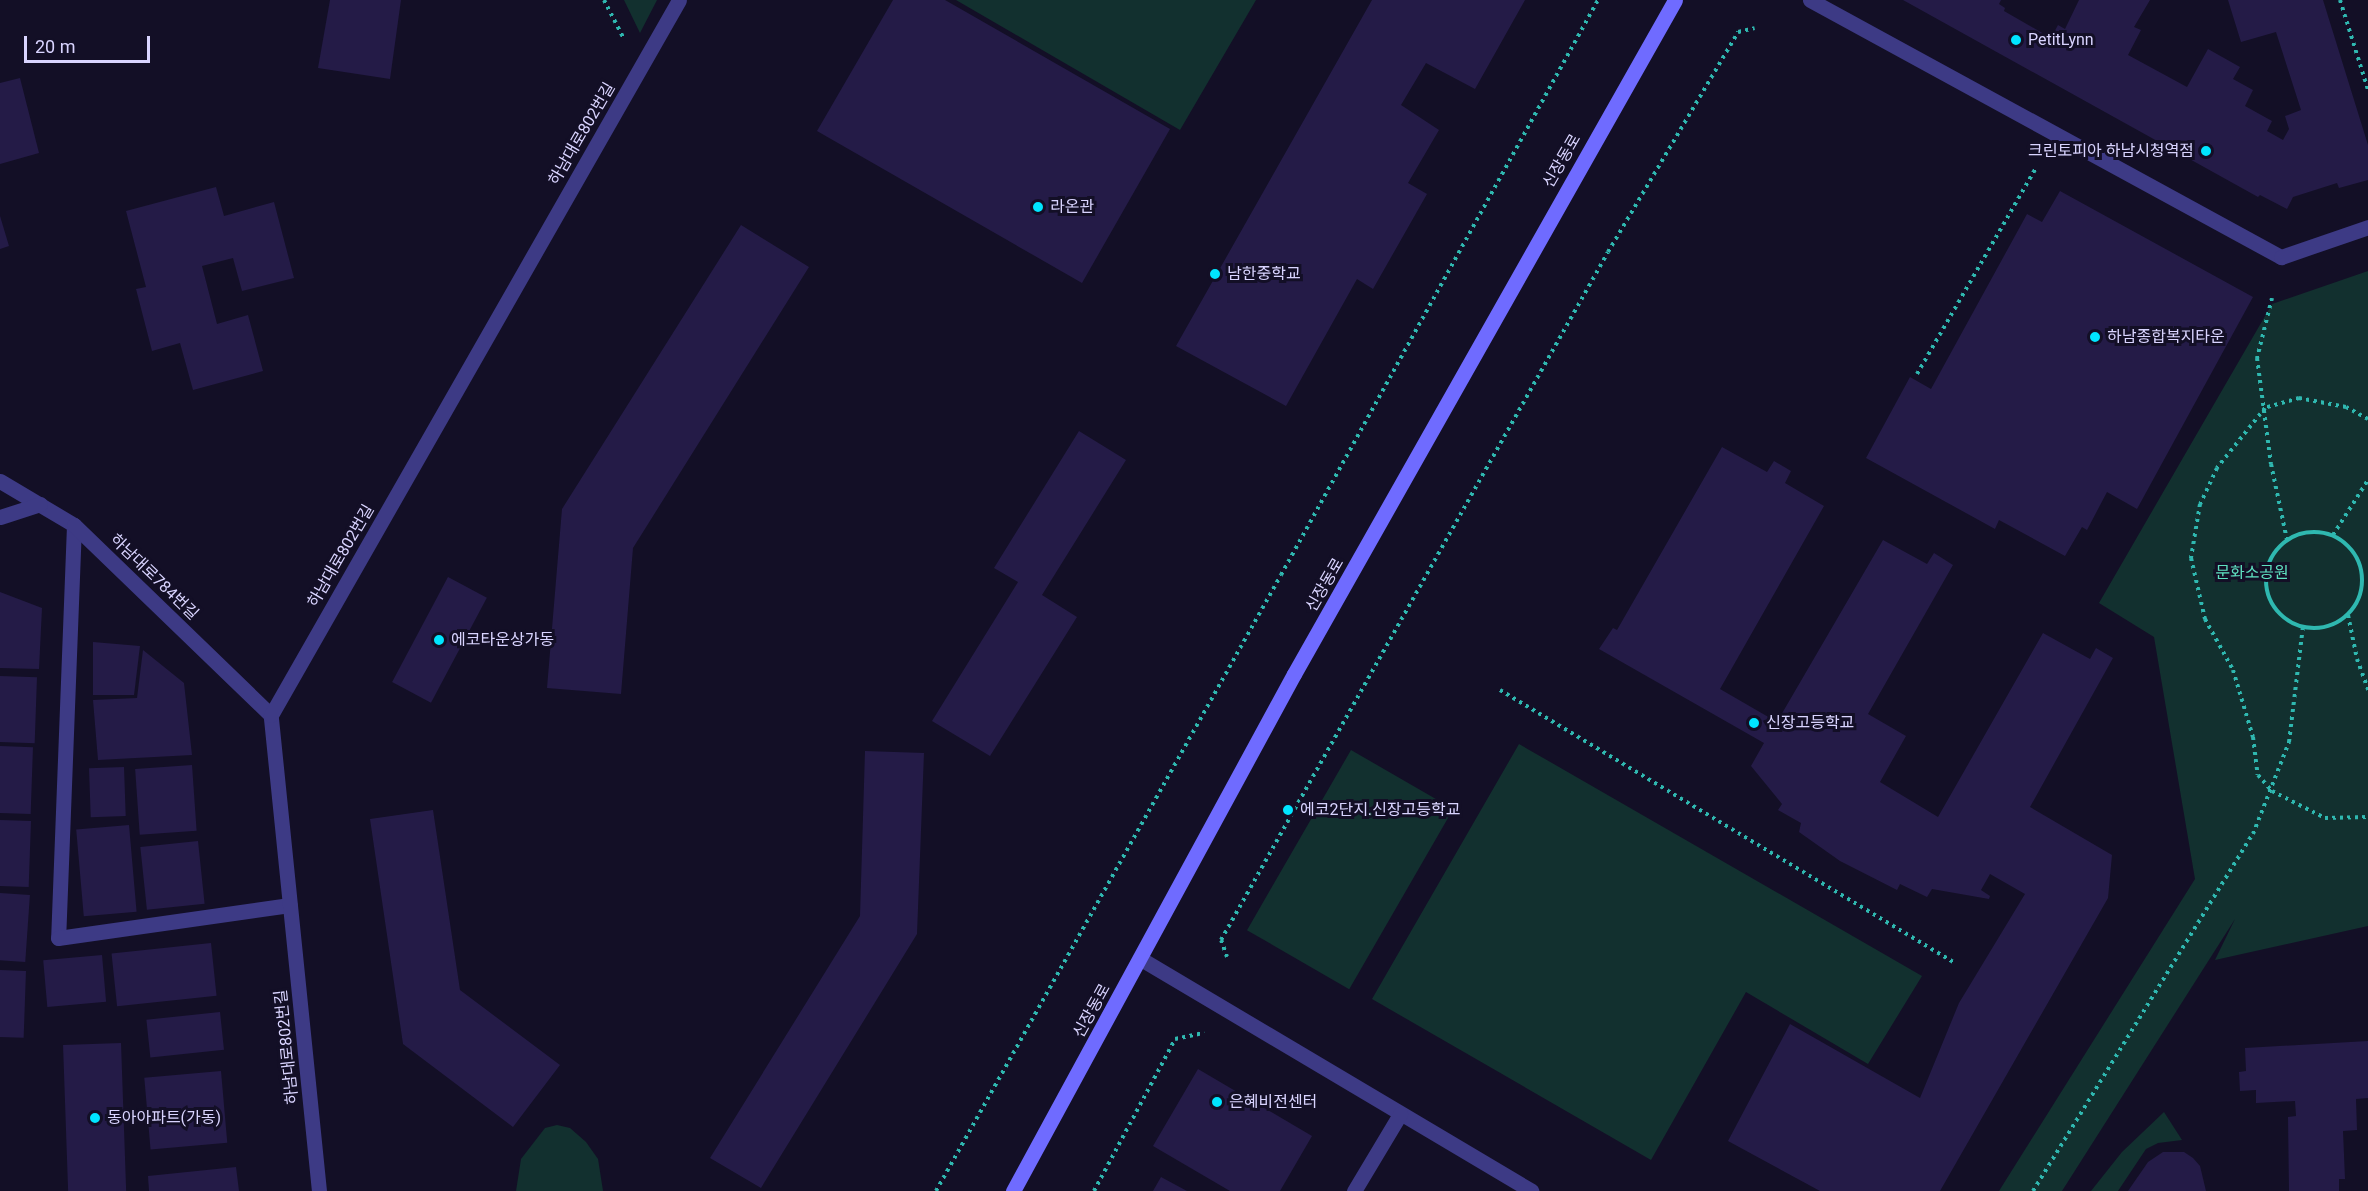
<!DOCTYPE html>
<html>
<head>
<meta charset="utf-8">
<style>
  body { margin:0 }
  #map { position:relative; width:2368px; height:1191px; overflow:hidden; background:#130f26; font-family:Roboto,"Noto Sans KR",sans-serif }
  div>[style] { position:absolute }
  .green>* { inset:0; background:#12302f; transform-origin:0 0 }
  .building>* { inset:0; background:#241b47; transform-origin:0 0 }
  .path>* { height:4px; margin-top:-2px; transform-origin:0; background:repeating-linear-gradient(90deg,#2fb8b0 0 3px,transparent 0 7.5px) }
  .path>.ring { margin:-2px; padding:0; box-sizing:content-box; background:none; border:4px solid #2fb8b0; border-radius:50% }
  .service>* { height:15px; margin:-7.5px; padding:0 7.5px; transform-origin:7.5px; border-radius:7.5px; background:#3d3a85 }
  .minor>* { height:15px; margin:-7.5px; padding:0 7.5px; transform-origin:7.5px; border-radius:7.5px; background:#3d3a85 }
  .tertiary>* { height:15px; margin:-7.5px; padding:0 7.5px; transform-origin:7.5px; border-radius:7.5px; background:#3d3a85 }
  .secondary>* { height:15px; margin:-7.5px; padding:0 7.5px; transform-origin:7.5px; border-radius:7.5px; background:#6f6bff }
  .dots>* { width:16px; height:16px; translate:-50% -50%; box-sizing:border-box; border:3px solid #130f26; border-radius:50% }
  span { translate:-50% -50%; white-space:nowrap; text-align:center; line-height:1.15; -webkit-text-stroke:6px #130f26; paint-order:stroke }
  .poi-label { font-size:16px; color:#d9d4ff }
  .left { translate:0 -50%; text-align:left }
  .right { translate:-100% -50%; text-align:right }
  .street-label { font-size:16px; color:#d9d4ff }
  .park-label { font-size:16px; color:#5fe0c0 }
  .scale { position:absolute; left:24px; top:36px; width:126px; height:27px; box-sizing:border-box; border:3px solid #d9d4ff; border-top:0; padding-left:8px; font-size:18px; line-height:21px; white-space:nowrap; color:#d9d4ff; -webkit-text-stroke:4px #130f26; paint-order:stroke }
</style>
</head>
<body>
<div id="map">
  <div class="green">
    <i style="clip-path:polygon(624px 0,657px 0,640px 33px)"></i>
    <i style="clip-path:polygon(956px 0,1256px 0,1180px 130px)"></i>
    <i style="clip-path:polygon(2368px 271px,2368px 926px,2215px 960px,2235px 919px,2062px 1191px,1999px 1191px,2195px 879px,2154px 637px,2099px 603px,2272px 304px)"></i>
    <i style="clip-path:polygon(1519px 744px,1922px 976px,1868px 1064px,1746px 992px,1651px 1160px,1372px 999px)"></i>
    <i style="left:1351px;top:750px;width:118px;height:208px;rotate:30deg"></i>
    <i style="clip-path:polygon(2164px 1112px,2182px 1140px,2158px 1143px,2146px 1149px,2118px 1191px,2091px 1191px,2122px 1152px)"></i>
    <i style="clip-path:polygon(557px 1125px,570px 1128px,586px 1142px,598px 1159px,603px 1191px,516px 1191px,521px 1159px,545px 1128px)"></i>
  </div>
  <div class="building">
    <i style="clip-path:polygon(330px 0,401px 0,390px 79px,318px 68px)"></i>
    <i style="clip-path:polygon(893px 0,945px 0,1170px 129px,1082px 283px,817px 131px)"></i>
    <i style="clip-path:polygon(1372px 0,1525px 0,1475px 89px,1426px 63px,1401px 105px,1439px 130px,1408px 183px,1427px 194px,1373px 289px,1357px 279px,1286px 406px,1176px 346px)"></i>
    <i style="clip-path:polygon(1903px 0,2001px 0,1999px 4px,2005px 8px,2004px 11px,2051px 38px,2058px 25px,2065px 29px,2079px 0,2150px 0,2134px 27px,2141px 30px,2128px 55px,2187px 87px,2208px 49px,2240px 67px,2233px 79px,2253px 90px,2245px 106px,2272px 121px,2267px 131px,2283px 140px,2289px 129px,2285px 116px,2301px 110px,2276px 32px,2241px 42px,2228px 0,2323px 0,2368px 145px,2368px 180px,2339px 188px,2337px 183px,2293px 197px,2287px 209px,2260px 195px,2258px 197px)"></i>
    <i style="clip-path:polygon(20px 78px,39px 153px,0 164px,0 83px)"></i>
    <i style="clip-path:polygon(216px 187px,224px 216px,274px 202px,294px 278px,242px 291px,233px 258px,202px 266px,217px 324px,248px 315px,263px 371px,193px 390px,180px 343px,152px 351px,136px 289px,146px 287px,126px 211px)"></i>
    <i style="clip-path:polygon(2060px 191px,2253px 297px,2137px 509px,2107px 492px,2087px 530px,2082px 527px,2065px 556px,1999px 520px,1995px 529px,1866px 458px,1910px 377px,1931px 389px,2027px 214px,2042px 222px)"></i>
    <i style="clip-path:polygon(0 216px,9px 246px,0 249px)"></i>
    <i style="clip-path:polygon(741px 225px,809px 267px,633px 548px,621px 694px,547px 688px,562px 509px)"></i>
    <i style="clip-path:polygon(1079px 431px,1126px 460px,1042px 595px,1077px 617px,990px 756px,932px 721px,1018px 582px,994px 568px)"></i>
    <i style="clip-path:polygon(1722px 447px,1767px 472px,1774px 461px,1791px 471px,1785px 483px,1824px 506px,1720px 689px,1777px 722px,1883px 540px,1927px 564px,1934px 553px,1953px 565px,1868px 714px,1906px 736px,1880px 782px,1938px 817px,2043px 633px,2090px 659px,2096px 648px,2113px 658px,2030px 807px,2112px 855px,2108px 898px,1940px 1191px,1820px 1191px,1728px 1141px,1790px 1024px,1920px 1098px,1959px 1003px,2025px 894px,1990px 874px,1981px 890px,1990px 896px,1989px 899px,1932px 889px,1927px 897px,1900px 884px,1897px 890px,1840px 861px,1799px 832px,1801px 823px,1778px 810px,1782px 804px,1751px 766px,1764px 743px,1599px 649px,1613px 628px,1617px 630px)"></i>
    <i style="left:448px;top:577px;width:44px;height:119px;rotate:28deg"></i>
    <i style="clip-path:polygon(0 592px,42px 608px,39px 669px,0 668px)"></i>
    <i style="clip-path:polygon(93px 642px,140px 646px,134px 695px,93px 695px)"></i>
    <i style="clip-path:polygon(143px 650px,184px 683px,192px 755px,98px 760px,93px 700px,137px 698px)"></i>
    <i style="left:0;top:676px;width:37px;height:66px;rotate:2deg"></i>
    <i style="left:0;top:746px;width:33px;height:67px;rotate:2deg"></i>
    <i style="clip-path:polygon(865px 751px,924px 753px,917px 934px,761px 1188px,710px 1158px,860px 916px)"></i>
    <i style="left:192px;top:765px;width:66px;height:57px;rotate:86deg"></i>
    <i style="left:124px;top:767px;width:49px;height:35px;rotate:88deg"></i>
    <i style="clip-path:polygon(433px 810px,460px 990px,560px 1065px,513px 1127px,403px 1044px,370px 819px)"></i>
    <i style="left:0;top:820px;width:31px;height:66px;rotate:2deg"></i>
    <i style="left:129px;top:825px;width:87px;height:53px;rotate:85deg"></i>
    <i style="left:198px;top:841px;width:63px;height:58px;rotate:84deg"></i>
    <i style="left:0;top:893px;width:30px;height:67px;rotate:4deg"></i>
    <i style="left:211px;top:943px;width:53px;height:100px;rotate:84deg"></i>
    <i style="left:102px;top:955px;width:47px;height:59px;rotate:85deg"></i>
    <i style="left:0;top:970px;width:26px;height:67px;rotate:2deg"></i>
    <i style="left:220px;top:1012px;width:38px;height:74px;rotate:84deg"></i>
    <i style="clip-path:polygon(2368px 1041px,2368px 1098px,2356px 1099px,2357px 1130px,2343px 1131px,2345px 1179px,2339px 1179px,2339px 1191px,2289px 1191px,2288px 1117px,2296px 1116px,2295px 1101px,2256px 1103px,2256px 1090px,2240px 1091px,2239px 1072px,2246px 1071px,2245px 1048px)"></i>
    <i style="left:121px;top:1043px;width:148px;height:58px;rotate:88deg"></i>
    <i style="clip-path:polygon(1198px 1069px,1312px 1136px,1280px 1191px,1230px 1191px,1153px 1146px)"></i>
    <i style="left:221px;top:1071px;width:72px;height:77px;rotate:85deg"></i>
    <i style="clip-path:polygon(2163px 1152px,2184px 1152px,2193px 1158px,2200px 1166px,2206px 1191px,2128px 1191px,2148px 1162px)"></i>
    <i style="clip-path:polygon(236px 1167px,239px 1191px,149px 1191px,148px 1176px)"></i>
    <i style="clip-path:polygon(1161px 1177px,1187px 1191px,1153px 1191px)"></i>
  </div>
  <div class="path">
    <i style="left:604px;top:0;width:44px;rotate:62.9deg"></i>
    <i style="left:2340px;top:0;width:94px;rotate:72.7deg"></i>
    <i style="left:2272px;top:298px;width:62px;rotate:104deg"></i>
    <i style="left:2257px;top:358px;width:107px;rotate:82.5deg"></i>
    <i style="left:2271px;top:464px;width:78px;rotate:78.1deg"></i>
    <i style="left:1917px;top:374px;width:238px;rotate:-60deg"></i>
    <i style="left:2368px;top:419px;width:25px;rotate:-151deg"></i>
    <i style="left:2346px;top:407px;width:48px;rotate:-169.2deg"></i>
    <i style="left:2299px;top:398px;width:35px;rotate:164deg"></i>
    <i style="left:2265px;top:408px;width:77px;rotate:128.7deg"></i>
    <i style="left:2217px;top:468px;width:40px;rotate:115deg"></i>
    <i style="left:2200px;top:504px;width:55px;rotate:99.5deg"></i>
    <i style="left:2191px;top:558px;width:63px;rotate:77.1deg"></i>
    <i style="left:2205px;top:619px;width:58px;rotate:61.2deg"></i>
    <i style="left:2233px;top:670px;width:70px;rotate:73.4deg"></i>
    <i style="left:2253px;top:737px;width:38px;rotate:83deg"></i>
    <i style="left:2258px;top:775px;width:21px;rotate:49deg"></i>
    <i style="left:2272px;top:791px;width:59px;rotate:27deg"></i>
    <i style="left:2325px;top:818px;width:43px;rotate:-1.3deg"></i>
    <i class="ring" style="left:2266px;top:532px;width:92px;height:92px"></i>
    <i style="left:2333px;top:535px;width:65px;rotate:-57.5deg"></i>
    <i style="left:2348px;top:615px;width:45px;rotate:78.4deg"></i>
    <i style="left:2357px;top:659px;width:33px;rotate:70deg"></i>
    <i style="left:1500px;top:690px;width:531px;rotate:30.96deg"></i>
    <i style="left:1227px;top:957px;width:18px;rotate:-109deg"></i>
    <i style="left:1221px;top:940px;width:789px;rotate:-60.64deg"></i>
    <i style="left:1608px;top:252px;width:256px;rotate:-59.4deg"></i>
    <i style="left:1738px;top:32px;width:17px;rotate:-13deg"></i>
    <i style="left:936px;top:1191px;width:706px;rotate:-60.75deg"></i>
    <i style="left:1281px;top:575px;width:657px;rotate:-61.13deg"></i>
    <i style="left:1094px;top:1191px;width:172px;rotate:-61.9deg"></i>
    <i style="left:1175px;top:1039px;width:30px;rotate:-12deg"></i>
    <i style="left:2033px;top:1191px;width:419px;rotate:-58.4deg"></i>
    <i style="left:2253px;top:834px;width:99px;rotate:-68.6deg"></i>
    <i style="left:2289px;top:742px;width:116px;rotate:-83.1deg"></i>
  </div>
  <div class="service">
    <i style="left:1810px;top:0;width:537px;rotate:28.62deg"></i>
    <i style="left:2281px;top:257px;width:92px;rotate:-19deg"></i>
    <i style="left:74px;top:525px;width:413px;rotate:92.2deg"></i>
    <i style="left:58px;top:938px;width:234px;rotate:-8.1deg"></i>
    <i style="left:1141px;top:959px;width:454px;rotate:30.7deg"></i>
    <i style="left:1354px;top:1191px;width:90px;rotate:-59.1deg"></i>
  </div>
  <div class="minor">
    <i style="left:0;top:481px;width:86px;rotate:30.7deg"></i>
    <i style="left:74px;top:525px;width:274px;rotate:44deg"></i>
    <i style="left:0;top:517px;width:42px;rotate:-18deg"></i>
  </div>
  <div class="tertiary">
    <i style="left:319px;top:1191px;width:478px;rotate:-95.8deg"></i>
    <i style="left:271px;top:715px;width:823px;rotate:-60.29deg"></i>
  </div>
  <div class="secondary">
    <i style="left:1013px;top:1191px;width:588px;rotate:-61.48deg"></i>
    <i style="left:1294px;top:674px;width:774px;rotate:-60.52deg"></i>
  </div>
  <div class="dots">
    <i style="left:2016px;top:40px;background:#00e5ff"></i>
    <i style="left:2206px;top:151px;background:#00e5ff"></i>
    <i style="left:1038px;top:207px;background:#00e5ff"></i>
    <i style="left:1215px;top:274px;background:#00e5ff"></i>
    <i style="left:2095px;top:337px;background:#00e5ff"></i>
    <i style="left:439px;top:640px;background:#00e5ff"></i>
    <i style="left:1754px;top:723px;background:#00e5ff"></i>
    <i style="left:1288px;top:810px;background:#00e5ff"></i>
    <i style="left:1217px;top:1102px;background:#00e5ff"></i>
    <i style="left:95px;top:1118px;background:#00e5ff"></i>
  </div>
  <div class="poi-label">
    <span class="left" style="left:2028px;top:40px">PetitLynn</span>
    <span class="right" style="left:2194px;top:151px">크린토피아 하남시청역점</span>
    <span class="left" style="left:1050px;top:207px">라온관</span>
    <span class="left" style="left:1227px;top:274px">남한중학교</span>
    <span class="left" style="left:2107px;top:337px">하남종합복지타운</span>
    <span class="left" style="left:451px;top:640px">에코타운상가동</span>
    <span class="left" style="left:1766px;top:723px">신장고등학교</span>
    <span class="left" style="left:1300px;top:810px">에코2단지.신장고등학교</span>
    <span class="left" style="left:1229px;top:1102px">은혜비전센터</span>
    <span class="left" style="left:107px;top:1118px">동아아파트(가동)</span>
  </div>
  <div class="street-label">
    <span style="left:582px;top:134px;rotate:-60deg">하남대로802번길</span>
    <span style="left:1562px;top:161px;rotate:-60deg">신장동로</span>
    <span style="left:341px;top:556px;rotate:-60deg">하남대로802번길</span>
    <span style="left:154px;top:577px;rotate:44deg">하남대로784번길</span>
    <span style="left:1325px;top:585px;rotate:-60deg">신장동로</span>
    <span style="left:1092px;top:1011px;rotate:-61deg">신장동로</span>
    <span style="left:287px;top:1047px;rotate:-96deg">하남대로802번길</span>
  </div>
  <div class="park-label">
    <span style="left:2252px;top:573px">문화소공원</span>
  </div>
  <div class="scale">20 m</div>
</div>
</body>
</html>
